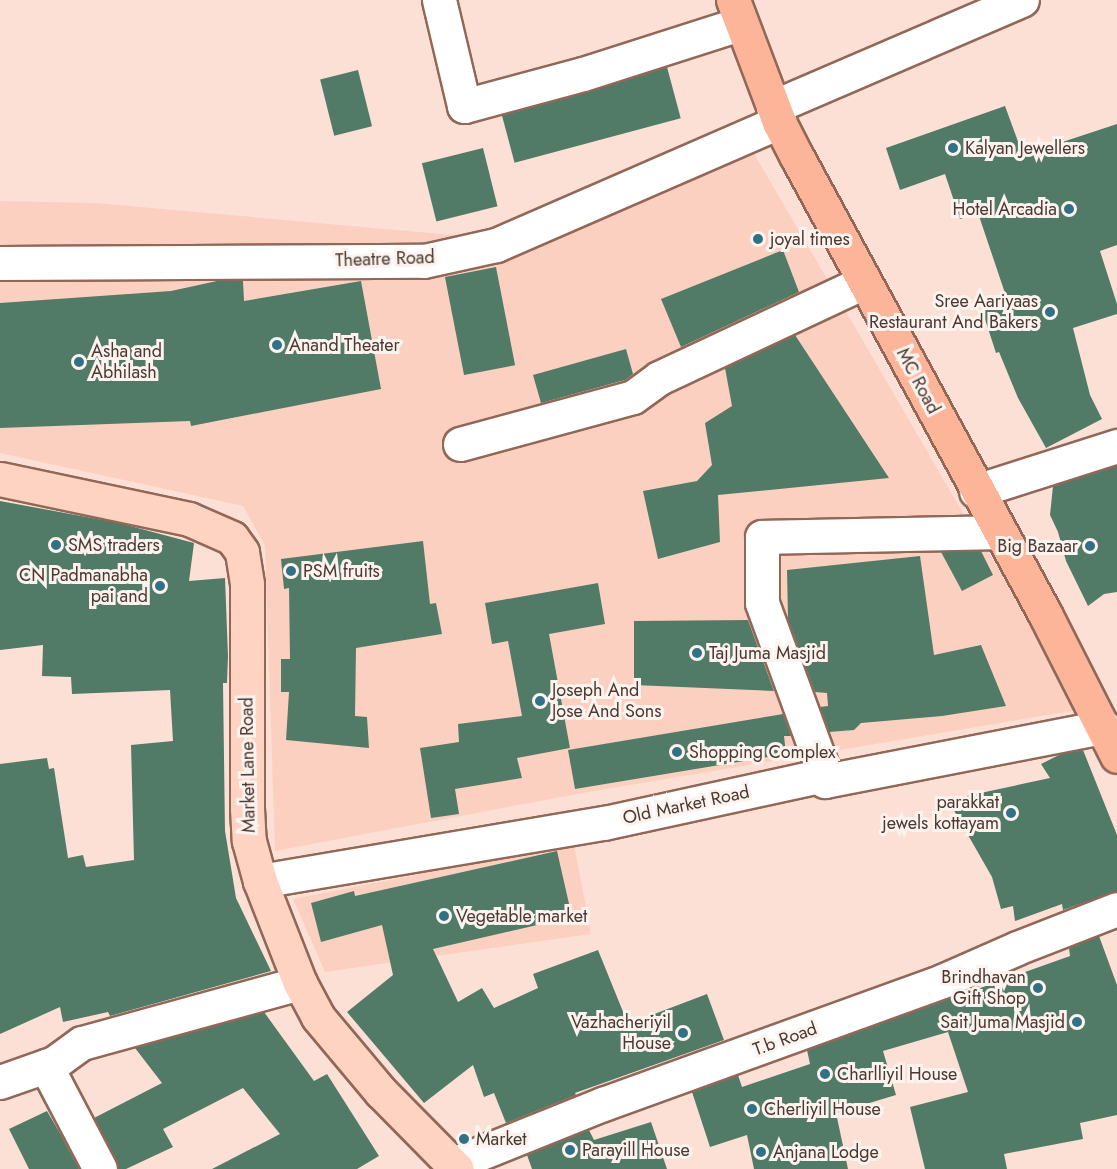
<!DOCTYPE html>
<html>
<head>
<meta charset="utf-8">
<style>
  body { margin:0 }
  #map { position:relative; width:1117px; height:1169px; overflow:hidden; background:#fde0d5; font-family:Jost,sans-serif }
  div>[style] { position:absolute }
  .built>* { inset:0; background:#fcd0c0 }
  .building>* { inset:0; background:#517b66; transform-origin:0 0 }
  .roads { filter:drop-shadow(2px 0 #916858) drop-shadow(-2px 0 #916858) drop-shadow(0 2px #916858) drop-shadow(0 -2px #916858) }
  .minor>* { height:33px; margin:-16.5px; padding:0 16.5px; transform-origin:16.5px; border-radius:16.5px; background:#fff }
  .major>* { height:33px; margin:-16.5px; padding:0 16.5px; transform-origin:16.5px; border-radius:16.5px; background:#fed3c2 }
  .highway>* { height:33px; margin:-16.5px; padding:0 16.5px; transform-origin:16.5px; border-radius:16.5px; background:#fdb59a }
  .dots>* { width:16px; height:16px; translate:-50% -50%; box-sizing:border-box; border:3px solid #fcf2ee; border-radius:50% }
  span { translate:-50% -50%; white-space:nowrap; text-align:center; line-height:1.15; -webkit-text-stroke:6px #fcf2ee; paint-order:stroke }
  .poi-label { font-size:18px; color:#4a3831 }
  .left { translate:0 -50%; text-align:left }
  .right { translate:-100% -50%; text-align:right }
  .street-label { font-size:18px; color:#4a3831 }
</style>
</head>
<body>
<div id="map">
  <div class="built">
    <i style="clip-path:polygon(752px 150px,966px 518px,1089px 708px,583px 793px,275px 851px,265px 546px,243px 506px,0 453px,0 201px,96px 203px,453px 235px,464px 271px,510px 259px)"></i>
    <i style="clip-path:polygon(574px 844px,591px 934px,325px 972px,293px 899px)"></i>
  </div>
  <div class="building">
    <i style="left:667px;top:67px;width:53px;height:172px;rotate:75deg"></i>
    <i style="left:358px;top:70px;width:58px;height:39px;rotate:76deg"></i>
    <i style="clip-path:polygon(1005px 106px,1023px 155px,1117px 124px,1117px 245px,1100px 251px,1117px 304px,1117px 314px,1073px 328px,1090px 395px,1102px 419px,1046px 448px,1018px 398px,999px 352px,996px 353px,982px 310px,1008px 302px,978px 213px,960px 219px,945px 174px,900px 190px,886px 148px)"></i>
    <i style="left:483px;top:148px;width:60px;height:63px;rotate:76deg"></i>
    <i style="clip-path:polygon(783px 250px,799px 292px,681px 347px,661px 299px)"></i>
    <i style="left:496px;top:267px;width:100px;height:52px;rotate:79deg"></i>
    <i style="clip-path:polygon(217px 281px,243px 281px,244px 301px,361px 281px,381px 389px,191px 426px,190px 421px,0 428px,0 303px,171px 291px)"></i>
    <i style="clip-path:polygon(795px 335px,889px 478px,718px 495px,720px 542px,658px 559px,643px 491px,697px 481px,712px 465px,705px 423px,732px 406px,725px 368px)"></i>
    <i style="clip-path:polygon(626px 349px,633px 374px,625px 380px,541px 403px,533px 375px)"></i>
    <i style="clip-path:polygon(1117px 466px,1117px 592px,1104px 594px,1088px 606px,1066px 561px,1058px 532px,1050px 515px,1053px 486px)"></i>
    <i style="clip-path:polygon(0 501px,119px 523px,194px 543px,189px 581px,225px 578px,228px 656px,227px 683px,223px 683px,225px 831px,236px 898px,271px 971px,110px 1016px,108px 1012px,63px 1022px,60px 1007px,0 1034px,0 764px,47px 758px,49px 769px,54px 768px,68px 858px,83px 855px,86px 867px,134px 860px,131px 745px,173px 741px,170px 690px,72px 694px,71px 677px,42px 676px,43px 645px,0 650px)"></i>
    <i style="clip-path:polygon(423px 541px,430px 604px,436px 603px,442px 634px,356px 648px,355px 716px,367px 717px,369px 748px,286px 740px,289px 692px,281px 692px,281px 659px,290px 659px,289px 588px,284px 589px,281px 559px)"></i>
    <i style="clip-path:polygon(981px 551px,993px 575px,962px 591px,941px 552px)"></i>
    <i style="clip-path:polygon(920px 556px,934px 655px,981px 645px,1006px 706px,942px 716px,861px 723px,854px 730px,829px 732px,820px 707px,828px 706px,827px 693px,815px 692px,788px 619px,787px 570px)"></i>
    <i style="clip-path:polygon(598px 583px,605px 624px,549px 634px,570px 748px,517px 758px,522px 778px,455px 789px,459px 814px,431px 818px,420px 748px,459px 742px,458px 724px,522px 716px,508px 641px,492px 644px,485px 603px)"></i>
    <i style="clip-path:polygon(748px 620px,774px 691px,634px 685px,634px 621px)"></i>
    <i style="clip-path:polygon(783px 714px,791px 736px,784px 736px,786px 754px,575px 789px,568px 750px)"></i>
    <i style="clip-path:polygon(1083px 750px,1117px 835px,1117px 891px,1063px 910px,1062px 904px,1015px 921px,1013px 906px,1001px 909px,992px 877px,948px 800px,1050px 778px,1041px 764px,1061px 754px)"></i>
    <i style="clip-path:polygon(557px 851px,572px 917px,433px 949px,458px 1002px,482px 988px,494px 1008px,538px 988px,533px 974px,598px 950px,628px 1024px,707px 994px,724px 1040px,575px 1093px,576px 1095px,506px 1123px,494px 1093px,484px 1097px,473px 1065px,424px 1103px,347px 1012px,393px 975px,382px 925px,321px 942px,311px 903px,354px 891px,355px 896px)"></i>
    <i style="clip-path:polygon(1099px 936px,1117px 985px,1117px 1115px,1080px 1123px,1083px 1139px,1004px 1154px,1007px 1169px,925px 1169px,910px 1107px,968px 1092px,948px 1032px,883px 1051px,896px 1095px,836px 1113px,848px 1169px,754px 1169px,747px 1135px,710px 1147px,692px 1092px,738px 1075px,742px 1087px,810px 1064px,807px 1050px,1070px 956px,1069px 948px)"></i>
    <i style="clip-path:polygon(264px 1012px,314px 1081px,327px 1074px,379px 1156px,357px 1169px,212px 1169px,280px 1134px,243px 1088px,163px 1129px,173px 1147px,126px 1169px,119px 1169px,94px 1118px,162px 1083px,135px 1048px)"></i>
    <i style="clip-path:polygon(47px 1111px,61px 1135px,79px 1169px,29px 1169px,9px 1129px)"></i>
    <i style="clip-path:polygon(651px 1122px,667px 1169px,532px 1169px,527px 1155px,589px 1130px,594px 1140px)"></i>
  </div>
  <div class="roads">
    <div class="minor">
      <i style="left:439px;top:0;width:109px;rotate:76.7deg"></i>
      <i style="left:464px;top:106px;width:123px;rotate:-15.1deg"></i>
      <i style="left:583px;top:74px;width:165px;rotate:-17.7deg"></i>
      <i style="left:773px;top:107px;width:271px;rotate:-23.3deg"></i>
      <i style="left:0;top:263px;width:424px;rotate:-0.3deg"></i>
      <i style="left:424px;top:261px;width:74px;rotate:-12.5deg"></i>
      <i style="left:496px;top:245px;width:309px;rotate:-23.5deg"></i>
      <i style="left:460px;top:444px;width:179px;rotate:-15.2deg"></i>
      <i style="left:633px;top:397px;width:32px;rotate:-36deg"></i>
      <i style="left:659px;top:378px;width:226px;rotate:-25.1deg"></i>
      <i style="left:976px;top:491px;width:148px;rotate:-17.7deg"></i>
      <i style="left:825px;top:775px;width:183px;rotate:-110.1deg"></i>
      <i style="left:762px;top:603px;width:66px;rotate:-90deg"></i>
      <i style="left:762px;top:537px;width:237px;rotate:-1.2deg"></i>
      <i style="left:260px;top:881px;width:349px;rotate:-9.6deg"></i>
      <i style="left:604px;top:823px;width:226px;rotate:-12.3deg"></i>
      <i style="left:825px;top:775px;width:6px;rotate:90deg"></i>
      <i style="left:825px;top:781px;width:284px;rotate:-11deg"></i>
      <i style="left:46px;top:1066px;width:116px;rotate:62.3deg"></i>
      <i style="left:0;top:1082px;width:57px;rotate:-19.4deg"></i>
      <i style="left:54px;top:1063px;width:34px;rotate:-36deg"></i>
      <i style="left:82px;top:1043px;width:226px;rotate:-15.4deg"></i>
      <i style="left:451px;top:1165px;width:164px;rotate:-21.9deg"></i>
      <i style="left:603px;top:1104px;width:361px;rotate:-19.9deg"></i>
      <i style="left:942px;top:981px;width:82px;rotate:-23.7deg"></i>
      <i style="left:1017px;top:948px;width:107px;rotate:-21.3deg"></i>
    </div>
    <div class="major">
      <i style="left:0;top:479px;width:193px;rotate:11.9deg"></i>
      <i style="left:189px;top:519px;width:47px;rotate:23.8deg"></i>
      <i style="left:232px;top:538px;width:17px;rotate:54deg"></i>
      <i style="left:242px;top:552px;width:32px;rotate:81deg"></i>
      <i style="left:247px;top:584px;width:224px;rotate:90deg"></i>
      <i style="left:247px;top:808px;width:33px;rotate:87deg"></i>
      <i style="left:249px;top:841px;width:41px;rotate:74.6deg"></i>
      <i style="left:260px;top:881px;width:110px;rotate:68.6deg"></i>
      <i style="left:300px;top:983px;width:38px;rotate:62deg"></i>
      <i style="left:318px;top:1017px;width:98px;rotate:50deg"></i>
      <i style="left:381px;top:1092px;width:108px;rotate:45.4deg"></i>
    </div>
    <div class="highway">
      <i style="left:733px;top:0;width:130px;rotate:69.3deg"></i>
      <i style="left:779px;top:122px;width:39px;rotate:63deg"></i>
      <i style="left:797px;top:157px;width:520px;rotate:61.51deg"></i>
      <i style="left:1045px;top:614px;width:159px;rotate:63.1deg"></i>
    </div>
  </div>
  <div class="dots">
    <i style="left:953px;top:148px;background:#317185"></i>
    <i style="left:1069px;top:209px;background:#317185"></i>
    <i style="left:758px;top:239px;background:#317185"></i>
    <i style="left:1050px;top:312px;background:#317185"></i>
    <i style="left:277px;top:345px;background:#317185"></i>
    <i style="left:79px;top:362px;background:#317185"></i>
    <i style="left:56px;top:545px;background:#317185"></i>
    <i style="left:1090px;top:546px;background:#317185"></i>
    <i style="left:291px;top:571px;background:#317185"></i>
    <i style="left:160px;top:586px;background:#317185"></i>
    <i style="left:697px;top:653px;background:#317185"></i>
    <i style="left:540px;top:701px;background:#317185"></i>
    <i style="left:677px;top:752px;background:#317185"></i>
    <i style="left:1011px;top:813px;background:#317185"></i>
    <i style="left:444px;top:916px;background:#317185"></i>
    <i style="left:1038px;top:988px;background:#317185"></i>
    <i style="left:1077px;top:1022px;background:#317185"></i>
    <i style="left:683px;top:1033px;background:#317185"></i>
    <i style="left:825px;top:1074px;background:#317185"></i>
    <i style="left:752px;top:1109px;background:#317185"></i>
    <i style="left:464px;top:1139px;background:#317185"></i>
    <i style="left:570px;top:1150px;background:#317185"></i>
    <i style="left:761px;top:1152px;background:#317185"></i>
  </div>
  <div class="poi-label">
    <span class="left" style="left:965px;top:148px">Kalyan Jewellers</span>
    <span class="right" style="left:1057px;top:209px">Hotel Arcadia</span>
    <span class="left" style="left:770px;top:239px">joyal times</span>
    <span class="right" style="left:1038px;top:312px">Sree Aariyaas<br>Restaurant And Bakers</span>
    <span class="left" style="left:289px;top:345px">Anand Theater</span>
    <span class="left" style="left:91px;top:362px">Asha and<br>Abhilash</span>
    <span class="left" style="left:68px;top:545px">SMS traders</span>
    <span class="right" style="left:1078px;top:546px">Big Bazaar</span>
    <span class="left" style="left:303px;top:571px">PSM fruits</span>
    <span class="right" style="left:148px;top:586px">CN Padmanabha<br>pai and</span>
    <span class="left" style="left:709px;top:653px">Taj Juma Masjid</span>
    <span class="left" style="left:552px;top:701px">Joseph And<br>Jose And Sons</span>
    <span class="left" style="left:689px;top:752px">Shopping Complex</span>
    <span class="right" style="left:999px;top:813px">parakkat<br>jewels kottayam</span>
    <span class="left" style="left:456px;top:916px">Vegetable market</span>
    <span class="right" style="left:1026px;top:988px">Brindhavan<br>Gift Shop</span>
    <span class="right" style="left:1065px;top:1022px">Sait Juma Masjid</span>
    <span class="right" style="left:671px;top:1033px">Vazhacheriyil<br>House</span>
    <span class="left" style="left:837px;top:1074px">Charlliyil House</span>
    <span class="left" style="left:764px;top:1109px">Cherliyil House</span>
    <span class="left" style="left:476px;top:1139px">Market</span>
    <span class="left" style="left:582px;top:1150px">Parayill House</span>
    <span class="left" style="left:773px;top:1152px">Anjana Lodge</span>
  </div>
  <div class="street-label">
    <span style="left:385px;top:259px;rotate:-2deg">Theatre Road</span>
    <span style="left:918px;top:381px;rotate:62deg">MC Road</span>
    <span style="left:248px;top:765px;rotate:-91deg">Market Lane Road</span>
    <span style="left:686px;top:805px;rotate:-12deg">Old Market Road</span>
    <span style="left:785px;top:1039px;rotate:-20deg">T.b Road</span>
  </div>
</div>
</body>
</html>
